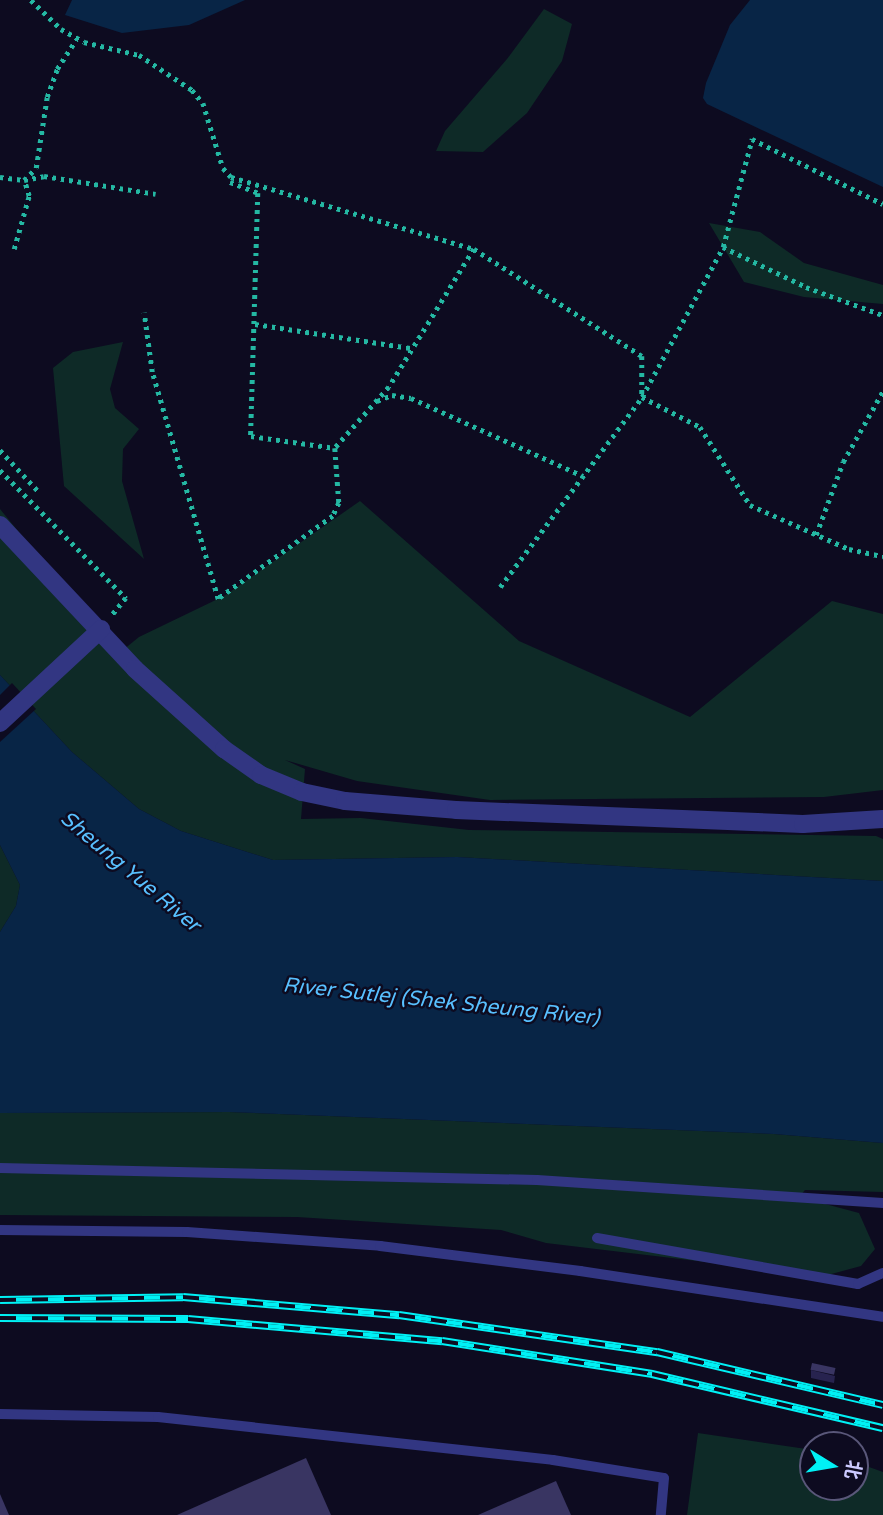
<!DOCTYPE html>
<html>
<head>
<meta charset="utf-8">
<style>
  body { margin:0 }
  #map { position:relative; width:883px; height:1515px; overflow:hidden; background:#0d0b20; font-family:"Varela Round","Noto Sans SC",sans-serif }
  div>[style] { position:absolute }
  .green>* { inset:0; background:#0e2a27 }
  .water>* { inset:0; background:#082546 }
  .pier>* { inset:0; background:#0d0b20 }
  .path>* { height:4.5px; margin-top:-2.25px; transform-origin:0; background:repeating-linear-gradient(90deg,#24b8a3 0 3.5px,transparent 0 8.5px) }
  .lane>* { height:10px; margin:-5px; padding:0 5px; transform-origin:5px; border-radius:5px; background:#323682 }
  .street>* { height:18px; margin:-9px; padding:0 9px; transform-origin:9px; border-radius:9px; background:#323682 }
  .rail>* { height:8px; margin-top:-4px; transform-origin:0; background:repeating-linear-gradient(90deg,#0d0b20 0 16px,#00f1f5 0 32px); box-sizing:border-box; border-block:2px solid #00f1f5 }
  .wall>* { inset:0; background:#27234f }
  .building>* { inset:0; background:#393562; transform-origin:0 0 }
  span { translate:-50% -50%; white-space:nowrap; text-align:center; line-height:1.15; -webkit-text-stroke:5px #0d0b20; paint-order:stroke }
  .water-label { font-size:21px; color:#58c0ff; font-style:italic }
  .north { position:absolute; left:799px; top:1431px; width:70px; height:70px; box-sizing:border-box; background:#0d0b20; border:2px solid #595779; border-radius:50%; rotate:101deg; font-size:19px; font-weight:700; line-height:28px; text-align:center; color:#cbcaff }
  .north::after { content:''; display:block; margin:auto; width:24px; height:32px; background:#00f1f5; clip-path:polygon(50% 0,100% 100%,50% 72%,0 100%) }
</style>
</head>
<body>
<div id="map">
  <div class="green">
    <i style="clip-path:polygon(544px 9px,572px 24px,562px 61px,527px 113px,483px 152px,436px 151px,445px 131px,507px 59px)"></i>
    <i style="clip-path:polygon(709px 223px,760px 232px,804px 263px,883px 285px,883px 304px,804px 297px,744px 282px)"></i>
    <i style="clip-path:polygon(123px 342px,110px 389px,115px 408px,139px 429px,123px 449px,122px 481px,144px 559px,64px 486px,53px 368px,73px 352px)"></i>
    <i style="clip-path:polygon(360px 501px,519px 641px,690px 717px,832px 601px,883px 614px,883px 790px,824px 797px,490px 800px,357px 781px,285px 760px,305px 769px,301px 819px,361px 818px,469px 830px,876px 836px,883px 839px,883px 881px,457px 857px,273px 860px,181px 831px,139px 809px,72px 752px,0 675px,0 509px,90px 619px,123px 650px,139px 637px,224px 596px)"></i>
    <i style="clip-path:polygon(0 845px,20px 885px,16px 906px,0 932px)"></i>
    <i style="clip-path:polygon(229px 1112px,774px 1134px,883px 1143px,883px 1192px,805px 1190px,799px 1197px,859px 1213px,875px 1249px,861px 1266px,824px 1276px,546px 1243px,501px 1230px,297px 1217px,0 1215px,0 1113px)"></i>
    <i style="clip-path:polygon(698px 1433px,813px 1450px,813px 1487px,855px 1487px,855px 1462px,883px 1472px,883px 1515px,687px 1515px)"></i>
  </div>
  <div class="water">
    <i style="clip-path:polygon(72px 0,245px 0,189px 25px,122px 33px,65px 15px)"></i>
    <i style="clip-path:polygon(750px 0,883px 0,883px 187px,707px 104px,703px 98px,706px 83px,730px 25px)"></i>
    <i style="clip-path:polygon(0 675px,72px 752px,139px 809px,181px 831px,273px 860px,457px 857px,883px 881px,883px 1143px,774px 1134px,229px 1112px,0 1113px,0 932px,16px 906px,20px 885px,0 845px)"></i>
  </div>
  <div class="pier">
    <i style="clip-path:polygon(12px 683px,36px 709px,0 742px,0 695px)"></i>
  </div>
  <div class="path">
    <i style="left:31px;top:0;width:42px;rotate:44deg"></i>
    <i style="left:61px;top:29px;width:26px;rotate:29deg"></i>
    <i style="left:84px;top:42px;width:57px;rotate:13.3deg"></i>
    <i style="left:139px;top:55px;width:64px;rotate:33.4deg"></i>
    <i style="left:192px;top:90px;width:17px;rotate:50deg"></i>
    <i style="left:203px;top:103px;width:68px;rotate:72.9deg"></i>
    <i style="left:223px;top:168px;width:12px;rotate:48deg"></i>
    <i style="left:231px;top:177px;width:253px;rotate:16.5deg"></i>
    <i style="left:474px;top:249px;width:162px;rotate:121.6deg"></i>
    <i style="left:389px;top:387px;width:81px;rotate:131.5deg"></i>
    <i style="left:335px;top:448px;width:55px;rotate:85.8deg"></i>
    <i style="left:339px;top:503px;width:14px;rotate:115deg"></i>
    <i style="left:333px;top:516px;width:142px;rotate:144.2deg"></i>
    <i style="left:218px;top:599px;width:236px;rotate:-106.2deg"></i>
    <i style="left:152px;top:372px;width:60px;rotate:-97.7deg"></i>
    <i style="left:0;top:177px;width:24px;rotate:7deg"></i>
    <i style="left:24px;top:180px;width:20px;rotate:-11deg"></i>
    <i style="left:44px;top:176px;width:113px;rotate:9.1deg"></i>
    <i style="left:230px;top:182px;width:30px;rotate:21deg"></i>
    <i style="left:258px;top:193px;width:243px;rotate:91.7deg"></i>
    <i style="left:251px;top:436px;width:85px;rotate:8.1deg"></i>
    <i style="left:723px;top:247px;width:92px;rotate:25.7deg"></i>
    <i style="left:806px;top:287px;width:82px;rotate:20deg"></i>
    <i style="left:14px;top:249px;width:55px;rotate:-74.2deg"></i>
    <i style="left:29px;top:196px;width:17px;rotate:-107deg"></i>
    <i style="left:24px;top:180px;width:17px;rotate:-45deg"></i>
    <i style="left:36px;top:168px;width:72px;rotate:-81.2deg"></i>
    <i style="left:47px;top:97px;width:30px;rotate:-70deg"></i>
    <i style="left:57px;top:69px;width:35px;rotate:-57deg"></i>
    <i style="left:474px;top:249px;width:199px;rotate:32.5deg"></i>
    <i style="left:642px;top:356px;width:41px;rotate:90deg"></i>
    <i style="left:642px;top:397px;width:65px;rotate:27.3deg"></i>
    <i style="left:700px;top:427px;width:93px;rotate:57.3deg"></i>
    <i style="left:750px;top:505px;width:108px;rotate:24deg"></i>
    <i style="left:849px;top:549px;width:35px;rotate:12deg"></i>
    <i style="left:255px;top:324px;width:157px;rotate:8.8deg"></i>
    <i style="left:377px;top:401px;width:16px;rotate:-22deg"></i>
    <i style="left:392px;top:395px;width:19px;rotate:9deg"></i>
    <i style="left:411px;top:398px;width:189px;rotate:24.4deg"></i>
    <i style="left:0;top:450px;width:59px;rotate:47.1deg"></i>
    <i style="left:0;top:470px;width:180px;rotate:45.5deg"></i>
    <i style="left:126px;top:598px;width:22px;rotate:129deg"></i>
    <i style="left:816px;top:535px;width:78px;rotate:-69.7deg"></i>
    <i style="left:843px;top:462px;width:81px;rotate:-60.6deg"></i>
    <i style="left:500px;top:587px;width:237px;rotate:-53.2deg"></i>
    <i style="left:642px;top:397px;width:170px;rotate:-61.6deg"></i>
    <i style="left:723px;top:247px;width:112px;rotate:-75deg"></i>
    <i style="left:752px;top:139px;width:146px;rotate:26.4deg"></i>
  </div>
  <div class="lane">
    <i style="left:0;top:1168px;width:537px;rotate:1.28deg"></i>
    <i style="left:537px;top:1180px;width:347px;rotate:3.8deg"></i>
    <i style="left:0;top:1230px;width:187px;rotate:0.6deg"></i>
    <i style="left:187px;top:1232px;width:194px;rotate:4.1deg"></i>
    <i style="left:380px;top:1246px;width:202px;rotate:7.1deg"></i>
    <i style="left:580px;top:1271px;width:306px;rotate:8.6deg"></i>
    <i style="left:597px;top:1238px;width:265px;rotate:10deg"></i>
    <i style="left:858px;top:1284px;width:27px;rotate:-24deg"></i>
    <i style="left:0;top:1414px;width:158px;rotate:1.1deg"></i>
    <i style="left:158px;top:1417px;width:397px;rotate:6.2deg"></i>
    <i style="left:553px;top:1460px;width:112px;rotate:9.2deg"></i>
    <i style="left:664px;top:1478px;width:37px;rotate:95deg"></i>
  </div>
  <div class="street">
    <i style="left:0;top:525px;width:197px;rotate:46.8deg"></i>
    <i style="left:135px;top:669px;width:120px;rotate:42deg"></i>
    <i style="left:224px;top:749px;width:45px;rotate:35.1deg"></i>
    <i style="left:261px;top:775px;width:44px;rotate:22.5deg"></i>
    <i style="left:302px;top:792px;width:44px;rotate:11.8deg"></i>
    <i style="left:345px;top:801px;width:111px;rotate:4.6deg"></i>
    <i style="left:456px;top:810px;width:347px;rotate:2.3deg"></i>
    <i style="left:803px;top:824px;width:80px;rotate:-3.6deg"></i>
    <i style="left:0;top:723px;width:138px;rotate:-42.9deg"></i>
  </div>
  <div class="rail">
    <i style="left:0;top:1300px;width:183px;rotate:-0.9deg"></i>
    <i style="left:183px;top:1297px;width:217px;rotate:4.8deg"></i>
    <i style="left:399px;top:1315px;width:261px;rotate:8.2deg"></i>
    <i style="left:657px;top:1352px;width:232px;rotate:13.2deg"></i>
    <i style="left:0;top:1318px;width:188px;rotate:0.3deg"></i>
    <i style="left:188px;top:1319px;width:255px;rotate:5deg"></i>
    <i style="left:442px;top:1341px;width:213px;rotate:8.9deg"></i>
    <i style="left:652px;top:1374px;width:237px;rotate:13.2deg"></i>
  </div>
  <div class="wall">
    <i style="clip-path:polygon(811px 1370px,835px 1376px,834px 1383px,811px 1378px)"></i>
  </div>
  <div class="building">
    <i style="left:812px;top:1363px;width:24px;height:7px;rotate:12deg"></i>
    <i style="clip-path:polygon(821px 1439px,840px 1442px,840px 1445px,820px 1445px)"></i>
    <i style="clip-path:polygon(306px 1458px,331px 1515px,177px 1515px)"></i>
    <i style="clip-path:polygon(556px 1481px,571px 1515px,478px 1515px)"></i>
    <i style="clip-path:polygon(0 1494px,9px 1515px,0 1515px)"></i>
  </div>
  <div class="water-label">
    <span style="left:130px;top:872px;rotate:40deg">Sheung Yue River</span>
    <span style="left:441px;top:1002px;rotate:6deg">River Sutlej (Shek Sheung River)</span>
  </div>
  <div class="north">北</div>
</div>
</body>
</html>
